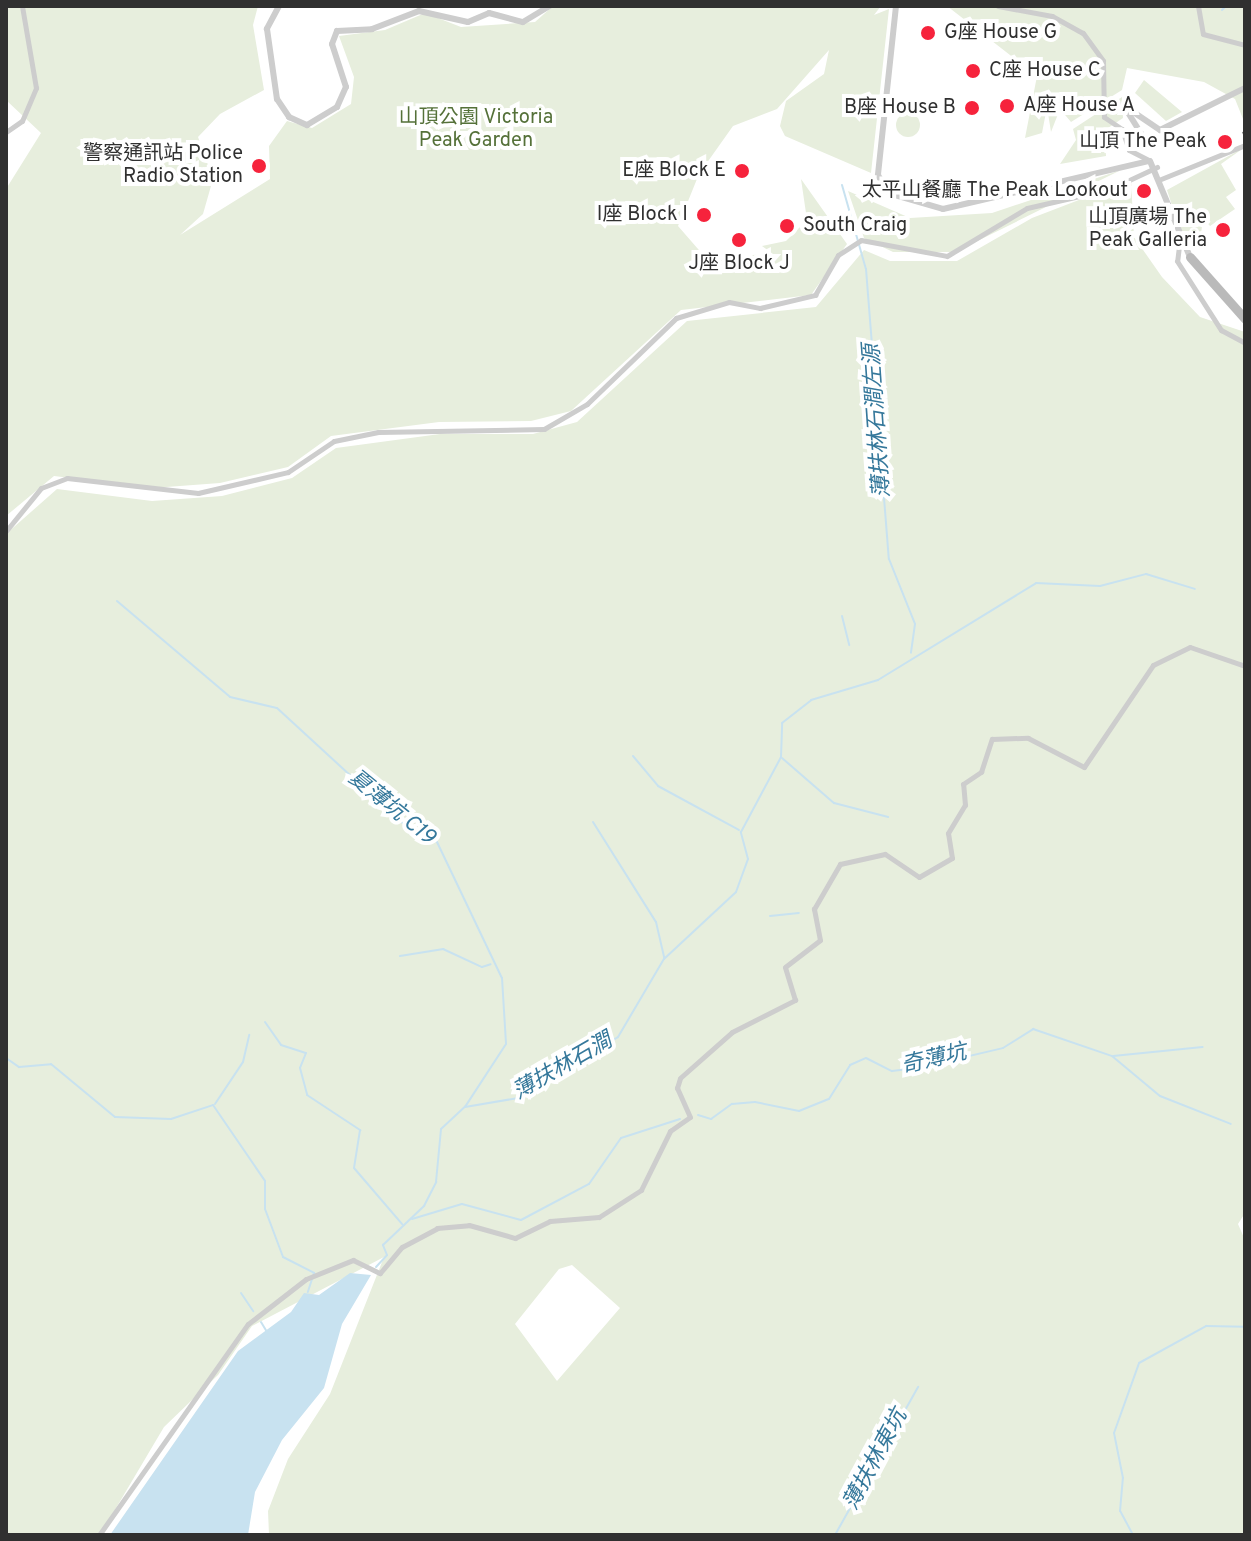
<!DOCTYPE html>
<html>
<head>
<meta charset="utf-8">
<style>
  body { margin:0 }
  #map { position:relative; width:1251px; height:1541px; overflow:hidden; background:#fff; font-family:Overpass,"Noto Sans TC",sans-serif }
  div>[style] { position:absolute }
  .green>* { inset:0; background:#e7eedd }
  .round { border-radius:50% }
  .water>* { inset:0; background:#c8e2f0 }
  .stream>* { height:2px; margin:-1px; padding:0 1px; transform-origin:1px; border-radius:1px; background:#c8e2f0 }
  .pedestrian>* { height:5px; margin:-2.5px; padding:0 2.5px; transform-origin:2.5px; border-radius:2.5px; background:#cdcdcd }
  .minor>* { height:6px; margin:-3px; padding:0 3px; transform-origin:3px; border-radius:3px; background:#cdcdcd }
  .secondary>* { height:9px; margin:-4.5px; padding:0 4.5px; transform-origin:4.5px; border-radius:4.5px; background:#bababa }
  .rail>* { height:5px; margin-top:-2.5px; transform-origin:0; background:repeating-linear-gradient(90deg,#fff 0 6px,#858585 0 12px); box-sizing:border-box; border-block:2px solid #858585 }
  .dots>* { width:22px; height:22px; translate:-50% -50%; box-sizing:border-box; border:4px solid #fff; border-radius:50% }
  span { translate:-50% -50%; white-space:nowrap; text-align:center; line-height:1.15; -webkit-text-stroke:8px #fff; paint-order:stroke }
  .poi-label { font-size:20px; color:#303030 }
  .left { translate:0 -50%; text-align:left }
  .right { translate:-100% -50%; text-align:right }
  .park-label { font-size:20px; color:#557139 }
  .water-label { font-size:22px; color:#35789b; font-style:italic }
  .frame { position:absolute; inset:0; border:8px solid #303030; pointer-events:none }
</style>
</head>
<body>
<div id="map">
  <div class="green">
    <i style="clip-path:polygon(6px 6px,258px 6px,253px 25px,264px 90px,220px 114px,198px 137px,213px 179px,203px 214px,180px 235px,270px 179px,269px 146px,287px 121px,312px 128px,351px 104px,354px 77px,339px 36px,385px 30px,425px 13px,461px 27px,535px 22px,553px 6px,881px 6px,874px 15px,889px 9px,871px 173px,785px 136px,780px 126px,786px 101px,824px 74px,829px 50px,777px 109px,733px 126px,699px 174px,678px 226px,705px 257px,773px 254px,762px 246px,786px 241px,807px 220px,801px 179px,847px 244px,811px 295px,681px 310px,571px 411px,531px 421px,439px 422px,331px 436px,288px 467px,220px 483px,153px 488px,54px 476px,6px 516px,6px 189px,41px 133px,6px 100px)"></i>
    <i style="clip-path:polygon(947px 6px,1245px 6px,1245px 124px,1235px 99px,1204px 82px,1127px 68px,1122px 90px,1071px 122px,1060px 109px,1051px 132px,1047px 107px,1042px 133px,1025px 138px,1037px 76px)"></i>
    <i style="clip-path:polygon(1144px 80px,1182px 112px,1166px 121px,1135px 93px)"></i>
    <i style="clip-path:polygon(1122px 97px,1123px 118px,1105px 130px,1106px 156px,1060px 164px,1076px 140px,1073px 129px)"></i>
    <i class="round" style="left:896px;top:113px;width:24px;height:24px"></i>
    <i style="clip-path:polygon(1245px 147px,1221px 164px,1236px 190px,1226px 197px,1235px 209px,1210px 226px,1203px 218px,1201px 234px,1184px 242px,1167px 190px)"></i>
    <i style="clip-path:polygon(1121px 170px,955px 252px,893px 252px,864px 238px,848px 191px,910px 218px,992px 213px)"></i>
    <i style="clip-path:polygon(evenodd,1131px 180px,1134px 237px,1162px 277px,1200px 317px,1245px 332px,1245px 1213px,1238px 1224px,1245px 1240px,1245px 1535px,269px 1535px,268px 1511px,288px 1459px,330px 1394px,384px 1257px,252px 1326px,218px 1375px,164px 1427px,100px 1535px,6px 1535px,6px 534px,57px 489px,152px 501px,222px 496px,292px 478px,336px 448px,440px 434px,533px 434px,577px 422px,687px 321px,816px 307px,864px 250px,890px 261px,957px 261px,1032px 218px,1131px 180px,572px 1265px,620px 1308px,557px 1381px,515px 1324px,559px 1269px,572px 1265px)"></i>
  </div>
  <div class="water">
    <i style="clip-path:polygon(350px 1273px,371px 1275px,342px 1324px,324px 1388px,282px 1440px,255px 1492px,248px 1535px,110px 1535px,238px 1351px,291px 1312px,304px 1293px,319px 1295px)"></i>
  </div>
  <div class="stream">
    <i style="left:1222px;top:10px;width:6px;rotate:-45deg"></i>
    <i style="left:842px;top:185px;width:87px;rotate:74.1deg"></i>
    <i style="left:866px;top:269px;width:291px;rotate:85.5deg"></i>
    <i style="left:889px;top:559px;width:70px;rotate:68.2deg"></i>
    <i style="left:915px;top:624px;width:29px;rotate:98deg"></i>
    <i style="left:871px;top:355px;width:32px;rotate:72deg"></i>
    <i style="left:881px;top:385px;width:28px;rotate:100deg"></i>
    <i style="left:117px;top:601px;width:148px;rotate:40.3deg"></i>
    <i style="left:230px;top:697px;width:48px;rotate:13.2deg"></i>
    <i style="left:277px;top:708px;width:168px;rotate:42.6deg"></i>
    <i style="left:401px;top:822px;width:41px;rotate:29.1deg"></i>
    <i style="left:437px;top:842px;width:151px;rotate:64.5deg"></i>
    <i style="left:502px;top:978px;width:66px;rotate:86.5deg"></i>
    <i style="left:506px;top:1044px;width:75px;rotate:123.1deg"></i>
    <i style="left:842px;top:616px;width:30px;rotate:76deg"></i>
    <i style="left:633px;top:756px;width:39px;rotate:50deg"></i>
    <i style="left:658px;top:786px;width:92px;rotate:28.5deg"></i>
    <i style="left:782px;top:758px;width:69px;rotate:40.9deg"></i>
    <i style="left:834px;top:803px;width:56px;rotate:14.5deg"></i>
    <i style="left:593px;top:822px;width:118px;rotate:57.8deg"></i>
    <i style="left:656px;top:922px;width:37px;rotate:77deg"></i>
    <i style="left:770px;top:916px;width:29px;rotate:-6deg"></i>
    <i style="left:400px;top:956px;width:44px;rotate:-9.2deg"></i>
    <i style="left:443px;top:949px;width:43px;rotate:24.8deg"></i>
    <i style="left:482px;top:967px;width:9px;rotate:-18deg"></i>
    <i style="left:265px;top:1022px;width:28px;rotate:55deg"></i>
    <i style="left:281px;top:1045px;width:26px;rotate:18deg"></i>
    <i style="left:306px;top:1053px;width:16px;rotate:112deg"></i>
    <i style="left:300px;top:1068px;width:28px;rotate:75deg"></i>
    <i style="left:307px;top:1095px;width:64px;rotate:33.4deg"></i>
    <i style="left:360px;top:1130px;width:38px;rotate:99deg"></i>
    <i style="left:354px;top:1168px;width:74px;rotate:49.4deg"></i>
    <i style="left:1113px;top:1056px;width:90px;rotate:-5.7deg"></i>
    <i style="left:6px;top:1058px;width:16px;rotate:35deg"></i>
    <i style="left:19px;top:1067px;width:32px;rotate:-5deg"></i>
    <i style="left:51px;top:1064px;width:83px;rotate:39.6deg"></i>
    <i style="left:115px;top:1117px;width:56px;rotate:2deg"></i>
    <i style="left:171px;top:1119px;width:44px;rotate:-18.4deg"></i>
    <i style="left:213px;top:1105px;width:92px;rotate:55.6deg"></i>
    <i style="left:265px;top:1181px;width:28px;rotate:90deg"></i>
    <i style="left:265px;top:1209px;width:51px;rotate:69.4deg"></i>
    <i style="left:283px;top:1257px;width:35px;rotate:27deg"></i>
    <i style="left:314px;top:1273px;width:20px;rotate:108deg"></i>
    <i style="left:215px;top:1104px;width:50px;rotate:-56.3deg"></i>
    <i style="left:243px;top:1062px;width:28px;rotate:-77deg"></i>
    <i style="left:698px;top:1115px;width:14px;rotate:17deg"></i>
    <i style="left:711px;top:1119px;width:26px;rotate:-36deg"></i>
    <i style="left:732px;top:1104px;width:23px;rotate:-5deg"></i>
    <i style="left:755px;top:1102px;width:45px;rotate:11.6deg"></i>
    <i style="left:799px;top:1111px;width:32px;rotate:-22deg"></i>
    <i style="left:829px;top:1099px;width:40px;rotate:-58deg"></i>
    <i style="left:850px;top:1065px;width:17px;rotate:-24deg"></i>
    <i style="left:866px;top:1058px;width:29px;rotate:27deg"></i>
    <i style="left:892px;top:1071px;width:26px;rotate:-7deg"></i>
    <i style="left:918px;top:1068px;width:87px;rotate:-13.2deg"></i>
    <i style="left:1003px;top:1048px;width:36px;rotate:-32deg"></i>
    <i style="left:1033px;top:1029px;width:83px;rotate:18.9deg"></i>
    <i style="left:1112px;top:1056px;width:62px;rotate:39.8deg"></i>
    <i style="left:1160px;top:1096px;width:76px;rotate:21.5deg"></i>
    <i style="left:412px;top:1219px;width:52px;rotate:-16.7deg"></i>
    <i style="left:462px;top:1204px;width:61px;rotate:15.2deg"></i>
    <i style="left:521px;top:1220px;width:77px;rotate:-27.9deg"></i>
    <i style="left:589px;top:1184px;width:56px;rotate:-55.2deg"></i>
    <i style="left:621px;top:1138px;width:62px;rotate:-17.9deg"></i>
    <i style="left:376px;top:1267px;width:16px;rotate:-47deg"></i>
    <i style="left:387px;top:1255px;width:11px;rotate:-112deg"></i>
    <i style="left:383px;top:1245px;width:57px;rotate:-43.6deg"></i>
    <i style="left:424px;top:1206px;width:27px;rotate:-63deg"></i>
    <i style="left:436px;top:1182px;width:53px;rotate:-84.6deg"></i>
    <i style="left:441px;top:1129px;width:33px;rotate:-43deg"></i>
    <i style="left:465px;top:1107px;width:54px;rotate:-9.6deg"></i>
    <i style="left:518px;top:1098px;width:117px;rotate:-31.4deg"></i>
    <i style="left:618px;top:1037px;width:91px;rotate:-59.5deg"></i>
    <i style="left:664px;top:959px;width:98px;rotate:-42.9deg"></i>
    <i style="left:736px;top:892px;width:35px;rotate:-70deg"></i>
    <i style="left:748px;top:859px;width:28px;rotate:-105deg"></i>
    <i style="left:741px;top:832px;width:85px;rotate:-61.9deg"></i>
    <i style="left:781px;top:757px;width:34px;rotate:-88deg"></i>
    <i style="left:782px;top:723px;width:37px;rotate:-38deg"></i>
    <i style="left:811px;top:700px;width:70px;rotate:-16.6deg"></i>
    <i style="left:878px;top:680px;width:185px;rotate:-31.5deg"></i>
    <i style="left:1036px;top:583px;width:64px;rotate:2.7deg"></i>
    <i style="left:1100px;top:586px;width:48px;rotate:-14.6deg"></i>
    <i style="left:1146px;top:574px;width:51px;rotate:17deg"></i>
    <i style="left:241px;top:1293px;width:22px;rotate:56deg"></i>
    <i style="left:261px;top:1322px;width:12px;rotate:59deg"></i>
    <i style="left:835px;top:1535px;width:170px;rotate:-60.7deg"></i>
    <i style="left:1133px;top:1535px;width:27px;rotate:-118deg"></i>
    <i style="left:1120px;top:1511px;width:33px;rotate:-85deg"></i>
    <i style="left:1123px;top:1478px;width:46px;rotate:-101.3deg"></i>
    <i style="left:1114px;top:1433px;width:74px;rotate:-70.3deg"></i>
    <i style="left:1139px;top:1363px;width:77px;rotate:-28.9deg"></i>
    <i style="left:1206px;top:1326px;width:39px;rotate:1deg"></i>
  </div>
  <div class="pedestrian">
    <i style="left:998px;top:6px;width:55px;rotate:10.5deg"></i>
    <i style="left:1052px;top:16px;width:35px;rotate:29deg"></i>
    <i style="left:1083px;top:33px;width:34px;rotate:54deg"></i>
    <i style="left:1103px;top:61px;width:56px;rotate:89deg"></i>
    <i style="left:1104px;top:117px;width:22px;rotate:34deg"></i>
    <i style="left:1122px;top:129px;width:22px;rotate:72deg"></i>
    <i style="left:1129px;top:150px;width:22px;rotate:27deg"></i>
    <i style="left:1198px;top:6px;width:28px;rotate:80deg"></i>
    <i style="left:1203px;top:34px;width:43px;rotate:14.7deg"></i>
    <i style="left:6px;top:132px;width:19px;rotate:-35deg"></i>
    <i style="left:22px;top:121px;width:36px;rotate:-67deg"></i>
    <i style="left:36px;top:88px;width:83px;rotate:-99.7deg"></i>
    <i style="left:1161px;top:179px;width:91px;rotate:-22deg"></i>
    <i style="left:1180px;top:238px;width:23px;rotate:97deg"></i>
    <i style="left:1177px;top:261px;width:82px;rotate:57.5deg"></i>
    <i style="left:1221px;top:330px;width:27px;rotate:28deg"></i>
    <i style="left:6px;top:531px;width:55px;rotate:-50.9deg"></i>
    <i style="left:41px;top:488px;width:28px;rotate:-21deg"></i>
    <i style="left:67px;top:478px;width:132px;rotate:6.5deg"></i>
    <i style="left:198px;top:493px;width:92px;rotate:-13.1deg"></i>
    <i style="left:288px;top:472px;width:55px;rotate:-34deg"></i>
    <i style="left:334px;top:441px;width:45px;rotate:-11.6deg"></i>
    <i style="left:378px;top:432px;width:166px;rotate:-1deg"></i>
    <i style="left:544px;top:429px;width:50px;rotate:-30.2deg"></i>
    <i style="left:587px;top:404px;width:124px;rotate:-44deg"></i>
    <i style="left:676px;top:318px;width:55px;rotate:-16.8deg"></i>
    <i style="left:729px;top:302px;width:32px;rotate:11deg"></i>
    <i style="left:760px;top:308px;width:57px;rotate:-13.3deg"></i>
    <i style="left:815px;top:295px;width:46px;rotate:-60.1deg"></i>
    <i style="left:838px;top:255px;width:27px;rotate:-33deg"></i>
    <i style="left:861px;top:240px;width:87px;rotate:10.5deg"></i>
    <i style="left:947px;top:256px;width:93px;rotate:-31deg"></i>
    <i style="left:1027px;top:208px;width:85px;rotate:-12.9deg"></i>
    <i style="left:1110px;top:189px;width:52px;rotate:-25.1deg"></i>
    <i style="left:99px;top:1535px;width:258px;rotate:-54.8deg"></i>
    <i style="left:248px;top:1324px;width:73px;rotate:-37.8deg"></i>
    <i style="left:306px;top:1279px;width:51px;rotate:-22deg"></i>
    <i style="left:353px;top:1260px;width:30px;rotate:26deg"></i>
    <i style="left:380px;top:1273px;width:34px;rotate:-50deg"></i>
    <i style="left:402px;top:1247px;width:40px;rotate:-28deg"></i>
    <i style="left:437px;top:1228px;width:32px;rotate:-5deg"></i>
    <i style="left:469px;top:1225px;width:48px;rotate:15.8deg"></i>
    <i style="left:515px;top:1238px;width:39px;rotate:-26deg"></i>
    <i style="left:550px;top:1221px;width:49px;rotate:-4.7deg"></i>
    <i style="left:599px;top:1217px;width:50px;rotate:-32.7deg"></i>
    <i style="left:641px;top:1190px;width:66px;rotate:-63.8deg"></i>
    <i style="left:670px;top:1131px;width:24px;rotate:-35deg"></i>
    <i style="left:690px;top:1117px;width:32px;rotate:-114deg"></i>
    <i style="left:677px;top:1088px;width:10px;rotate:-73deg"></i>
    <i style="left:680px;top:1078px;width:69px;rotate:-41.5deg"></i>
    <i style="left:732px;top:1032px;width:71px;rotate:-26.9deg"></i>
    <i style="left:795px;top:1000px;width:34px;rotate:-107deg"></i>
    <i style="left:785px;top:967px;width:44px;rotate:-37.6deg"></i>
    <i style="left:820px;top:940px;width:32px;rotate:-101deg"></i>
    <i style="left:814px;top:909px;width:52px;rotate:-60deg"></i>
    <i style="left:840px;top:864px;width:46px;rotate:-12.5deg"></i>
    <i style="left:885px;top:854px;width:41px;rotate:34.1deg"></i>
    <i style="left:919px;top:877px;width:38px;rotate:-30deg"></i>
    <i style="left:952px;top:858px;width:25px;rotate:-99deg"></i>
    <i style="left:948px;top:833px;width:33px;rotate:-59deg"></i>
    <i style="left:965px;top:805px;width:21px;rotate:-95deg"></i>
    <i style="left:963px;top:784px;width:22px;rotate:-34deg"></i>
    <i style="left:981px;top:772px;width:35px;rotate:-72deg"></i>
    <i style="left:992px;top:739px;width:36px;rotate:-2deg"></i>
    <i style="left:1028px;top:738px;width:63px;rotate:27.4deg"></i>
    <i style="left:1084px;top:767px;width:123px;rotate:-55.9deg"></i>
    <i style="left:1153px;top:665px;width:41px;rotate:-25.9deg"></i>
    <i style="left:1190px;top:647px;width:58px;rotate:19.1deg"></i>
  </div>
  <div class="minor">
    <i style="left:279px;top:6px;width:26px;rotate:118deg"></i>
    <i style="left:267px;top:29px;width:71px;rotate:81.9deg"></i>
    <i style="left:277px;top:99px;width:22px;rotate:56deg"></i>
    <i style="left:289px;top:117px;width:20px;rotate:24deg"></i>
    <i style="left:307px;top:125px;width:35px;rotate:-31deg"></i>
    <i style="left:337px;top:107px;width:22px;rotate:-66deg"></i>
    <i style="left:346px;top:87px;width:45px;rotate:-108deg"></i>
    <i style="left:332px;top:44px;width:14px;rotate:-69deg"></i>
    <i style="left:337px;top:31px;width:35px;rotate:-3deg"></i>
    <i style="left:372px;top:29px;width:50px;rotate:-21deg"></i>
    <i style="left:419px;top:11px;width:50px;rotate:12.7deg"></i>
    <i style="left:468px;top:22px;width:23px;rotate:-23deg"></i>
    <i style="left:489px;top:13px;width:35px;rotate:15deg"></i>
    <i style="left:523px;top:22px;width:31px;rotate:-31deg"></i>
    <i style="left:896px;top:6px;width:170px;rotate:96.1deg"></i>
    <i style="left:878px;top:175px;width:21px;rotate:61deg"></i>
    <i style="left:888px;top:193px;width:57px;rotate:16.2deg"></i>
    <i style="left:943px;top:209px;width:212px;rotate:-13.1deg"></i>
    <i style="left:1150px;top:161px;width:104px;rotate:67.4deg"></i>
    <i style="left:1142px;top:135px;width:36px;rotate:-122deg"></i>
    <i style="left:1123px;top:105px;width:45px;rotate:34deg"></i>
    <i style="left:1160px;top:130px;width:95px;rotate:-26.3deg"></i>
  </div>
  <div class="secondary">
    <i style="left:1190px;top:257px;width:83px;rotate:48.4deg"></i>
  </div>
  <div class="rail">
    <i style="left:1243px;top:134px;width:2px;rotate:-27deg"></i>
  </div>
  <div class="dots">
    <i style="left:928px;top:33px;background:#f6233c"></i>
    <i style="left:973px;top:71px;background:#f6233c"></i>
    <i style="left:1007px;top:106px;background:#f6233c"></i>
    <i style="left:972px;top:108px;background:#f6233c"></i>
    <i style="left:1225px;top:142px;background:#f6233c"></i>
    <i style="left:259px;top:166px;background:#f6233c"></i>
    <i style="left:742px;top:171px;background:#f6233c"></i>
    <i style="left:1144px;top:191px;background:#f6233c"></i>
    <i style="left:704px;top:215px;background:#f6233c"></i>
    <i style="left:787px;top:226px;background:#f6233c"></i>
    <i style="left:1223px;top:230px;background:#f6233c"></i>
    <i style="left:739px;top:240px;background:#f6233c"></i>
  </div>
  <div class="poi-label">
    <span class="left" style="left:944px;top:33px">G座 House G</span>
    <span class="left" style="left:989px;top:71px">C座 House C</span>
    <span class="left" style="left:1023px;top:106px">A座 House A</span>
    <span class="right" style="left:956px;top:108px">B座 House B</span>
    <span class="right" style="left:1207px;top:142px">山頂 The Peak</span>
    <span class="right" style="left:243px;top:166px">警察通訊站 Police<br>Radio Station</span>
    <span class="right" style="left:726px;top:171px">E座 Block E</span>
    <span class="right" style="left:1128px;top:191px">太平山餐廳 The Peak Lookout</span>
    <span class="right" style="left:688px;top:215px">I座 Block I</span>
    <span class="right" style="left:1207px;top:230px">山頂廣場 The<br>Peak Galleria</span>
    <span class="left" style="left:803px;top:226px">South Craig</span>
    <span style="left:739px;top:264px">J座 Block J</span>
  </div>
  <div class="park-label">
    <span style="left:476px;top:130px">山頂公園 Victoria<br>Peak Garden</span>
  </div>
  <div class="water-label">
    <span style="left:878px;top:421px;rotate:-94deg">薄扶林石澗左源</span>
    <span style="left:391px;top:808px;rotate:39deg">夏薄坑 C19</span>
    <span style="left:934px;top:1060px;rotate:-13deg">奇薄坑</span>
    <span style="left:563px;top:1067px;rotate:-30deg">薄扶林石澗</span>
    <span style="left:876px;top:1460px;rotate:-62deg">薄扶林東坑</span>
  </div>
  <div class="frame"></div>
</div>
</body>
</html>
